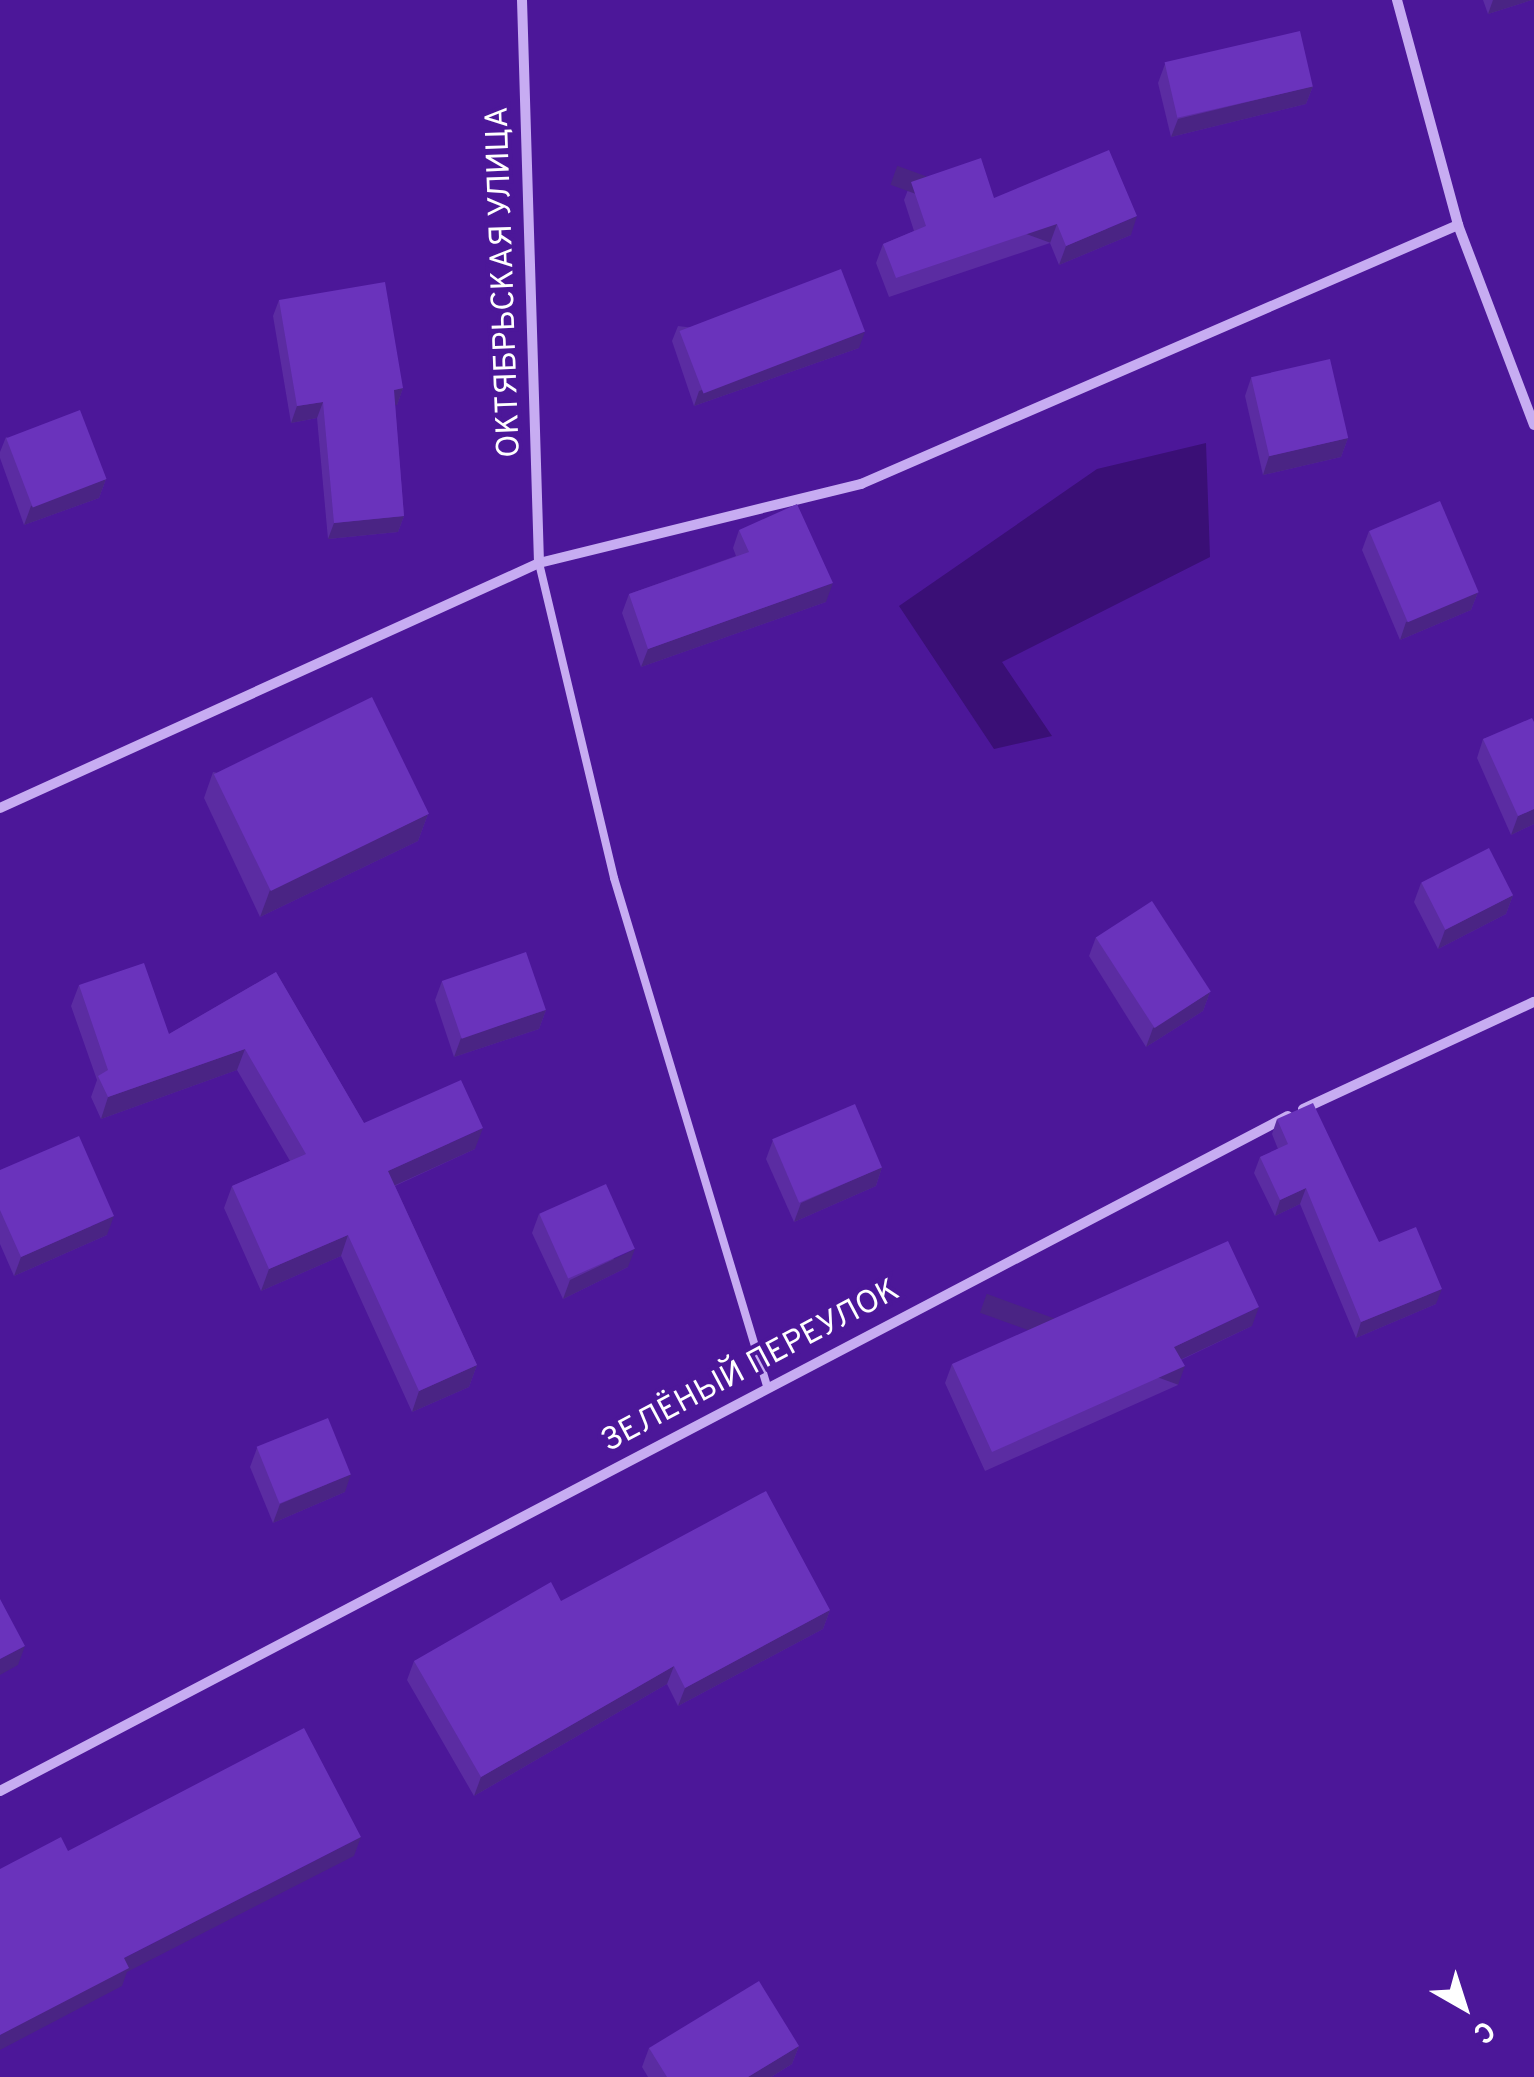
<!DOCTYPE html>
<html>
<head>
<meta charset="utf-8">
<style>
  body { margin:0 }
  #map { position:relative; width:1534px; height:2077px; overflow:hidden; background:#4c1799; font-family:Overpass,sans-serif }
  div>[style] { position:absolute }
  .water>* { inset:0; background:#3a0f76 }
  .service>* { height:8px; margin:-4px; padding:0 4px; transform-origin:4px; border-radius:4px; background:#c7acf2 }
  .minor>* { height:10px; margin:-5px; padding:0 5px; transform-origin:5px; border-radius:5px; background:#c7acf2 }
  .wall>* { inset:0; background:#5b2ca2 }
  .shaded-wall>* { inset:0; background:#4a2484; transform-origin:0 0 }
  .building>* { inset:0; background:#6a33bc; transform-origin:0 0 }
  span { translate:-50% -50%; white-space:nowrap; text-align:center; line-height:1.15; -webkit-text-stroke:8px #4c1799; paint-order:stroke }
  .street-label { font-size:32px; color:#fff }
  .north { position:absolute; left:1414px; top:1957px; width:100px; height:100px; -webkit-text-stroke:8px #4c1799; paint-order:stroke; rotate:141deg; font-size:28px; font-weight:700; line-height:40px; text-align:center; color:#fff }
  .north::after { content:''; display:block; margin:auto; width:35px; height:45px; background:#fff; clip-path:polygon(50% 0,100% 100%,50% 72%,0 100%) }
</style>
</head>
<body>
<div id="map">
  <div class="water">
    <i style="clip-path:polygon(1206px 443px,1210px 557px,1002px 662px,1052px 736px,994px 749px,899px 606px,1097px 469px)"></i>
  </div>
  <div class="service">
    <i style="left:539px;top:563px;width:324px;rotate:76.6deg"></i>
    <i style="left:614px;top:878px;width:531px;rotate:73.24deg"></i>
  </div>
  <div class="minor">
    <i style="left:522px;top:0;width:563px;rotate:88.27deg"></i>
    <i style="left:1397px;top:0;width:233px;rotate:74.8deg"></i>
    <i style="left:1458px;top:225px;width:214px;rotate:69.2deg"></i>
    <i style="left:0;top:808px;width:592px;rotate:-24.44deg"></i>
    <i style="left:539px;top:563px;width:332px;rotate:-13.8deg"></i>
    <i style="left:861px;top:484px;width:651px;rotate:-23.45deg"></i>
    <i style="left:1303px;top:1109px;width:255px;rotate:-24.9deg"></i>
    <i style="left:0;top:1791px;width:1454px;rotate:-27.66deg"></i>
  </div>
  <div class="wall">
    <i style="clip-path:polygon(1483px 0,1532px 0,1488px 14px)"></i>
    <i style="clip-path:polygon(1165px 64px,1313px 86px,1306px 104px,1171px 137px,1158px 83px)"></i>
    <i style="clip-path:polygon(911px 182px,994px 198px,1131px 235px,1059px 265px,1050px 243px,889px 297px,876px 263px,883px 244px,914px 231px,904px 200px)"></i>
    <i style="clip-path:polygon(279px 300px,403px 388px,397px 405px,395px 405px,404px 516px,398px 532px,328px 539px,317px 418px,291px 423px,273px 316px)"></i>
    <i style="clip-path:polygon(678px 326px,859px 348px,694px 406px,672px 341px)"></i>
    <i style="clip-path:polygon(1251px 378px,1348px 438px,1341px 457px,1263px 475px,1245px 396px)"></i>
    <i style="clip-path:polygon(6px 437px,106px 479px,99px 498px,24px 525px,0 458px,0 452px)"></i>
    <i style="clip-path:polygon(739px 530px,826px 602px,641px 667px,622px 613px,629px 594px,736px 556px,733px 548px)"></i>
    <i style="clip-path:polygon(1369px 531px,1478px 592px,1471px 610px,1400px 640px,1362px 550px)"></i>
    <i style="clip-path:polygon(1534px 722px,1534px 824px,1511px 835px,1477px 758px,1483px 739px)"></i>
    <i style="clip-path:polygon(213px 772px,428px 814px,418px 841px,260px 917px,204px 798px)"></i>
    <i style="clip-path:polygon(1421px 883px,1513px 895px,1506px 914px,1438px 949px,1414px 902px)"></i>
    <i style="clip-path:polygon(1096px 937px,1210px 992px,1203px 1011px,1146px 1047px,1089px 956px)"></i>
    <i style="clip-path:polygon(276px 972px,364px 1123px,475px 1149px,395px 1186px,477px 1365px,469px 1387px,412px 1412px,341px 1256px,261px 1291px,224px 1208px,232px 1186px,290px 1161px,237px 1070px,101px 1119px,91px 1097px,97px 1080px,71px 1006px,79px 985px,169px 1034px)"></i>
    <i style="clip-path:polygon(442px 981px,546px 1010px,539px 1029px,454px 1057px,435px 1000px)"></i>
    <i style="clip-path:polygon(1277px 1119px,1379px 1242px,1436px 1304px,1356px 1338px,1300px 1204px,1275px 1216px,1254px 1173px,1260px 1157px,1278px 1149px,1272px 1134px)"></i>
    <i style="clip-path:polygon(773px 1140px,882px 1167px,876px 1186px,794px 1222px,766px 1159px)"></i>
    <i style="clip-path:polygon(0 1170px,107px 1235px,14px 1276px,0 1244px)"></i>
    <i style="clip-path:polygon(539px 1214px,628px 1267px,563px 1299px,532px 1233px)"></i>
    <i style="clip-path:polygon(1252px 1326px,1181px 1360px,1178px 1385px,985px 1471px,945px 1383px,952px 1364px)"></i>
    <i style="clip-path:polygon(257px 1448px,345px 1492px,273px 1523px,250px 1467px)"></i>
    <i style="clip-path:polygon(561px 1601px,830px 1610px,823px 1629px,678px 1706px,667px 1684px,474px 1796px,407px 1680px,414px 1661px)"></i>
    <i style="clip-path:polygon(799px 2046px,792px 2064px,771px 2077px,648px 2077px,642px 2067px,649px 2048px)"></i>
  </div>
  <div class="shaded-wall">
    <i style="clip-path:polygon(1493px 0,1532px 0,1488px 14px)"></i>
    <i style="clip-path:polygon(1313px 86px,1306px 104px,1171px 137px,1178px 119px)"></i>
    <i style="clip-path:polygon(1137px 216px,1131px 235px,1059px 265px,1066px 246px)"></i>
    <i style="left:1057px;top:224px;width:20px;height:170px;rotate:110deg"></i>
    <i style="clip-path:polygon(865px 332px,859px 348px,694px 406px,699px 391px)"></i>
    <i style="clip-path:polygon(403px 388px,397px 405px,388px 406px,394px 390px)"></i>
    <i style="clip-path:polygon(323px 402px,317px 418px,291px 423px,297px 406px)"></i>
    <i style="clip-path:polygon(1348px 438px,1341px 457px,1263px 475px,1269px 456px)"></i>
    <i style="clip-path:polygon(106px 479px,99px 498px,24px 525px,31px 506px)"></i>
    <i style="clip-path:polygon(404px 516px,398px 532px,328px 539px,334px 523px)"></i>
    <i style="clip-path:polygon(833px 583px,826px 602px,641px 667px,648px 649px)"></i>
    <i style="clip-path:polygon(1478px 592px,1471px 610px,1400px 640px,1406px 622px)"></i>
    <i style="clip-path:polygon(1534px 809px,1534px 824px,1511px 835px,1518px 816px)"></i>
    <i style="clip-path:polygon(428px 814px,418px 841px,260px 917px,270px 890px)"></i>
    <i style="clip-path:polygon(1513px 895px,1506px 914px,1438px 949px,1445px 930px)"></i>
    <i style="clip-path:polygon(1210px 992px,1203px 1011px,1146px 1047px,1153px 1028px)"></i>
    <i style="clip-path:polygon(546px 1010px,539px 1029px,454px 1057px,461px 1038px)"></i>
    <i style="clip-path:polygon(245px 1049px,237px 1070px,101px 1119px,108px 1097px)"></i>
    <i style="clip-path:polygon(483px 1128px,475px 1149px,380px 1192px,388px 1171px)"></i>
    <i style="clip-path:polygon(882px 1167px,876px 1186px,794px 1222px,801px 1203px)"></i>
    <i style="clip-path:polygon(1306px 1188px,1300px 1204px,1275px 1216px,1280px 1200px)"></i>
    <i style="clip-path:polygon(114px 1216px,107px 1235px,14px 1276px,21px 1257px)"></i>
    <i style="clip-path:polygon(348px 1235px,341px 1256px,261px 1291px,269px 1269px)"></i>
    <i style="clip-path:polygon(635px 1249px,628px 1267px,563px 1299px,570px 1280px)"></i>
    <i style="clip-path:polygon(1442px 1289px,1436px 1304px,1356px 1338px,1361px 1322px)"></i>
    <i style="clip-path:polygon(1259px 1307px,1252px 1326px,1167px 1366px,1174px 1347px)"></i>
    <i style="clip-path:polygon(477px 1365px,469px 1387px,412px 1412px,419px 1391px)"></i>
    <i style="left:1185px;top:1366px;width:20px;height:211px;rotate:110deg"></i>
    <i style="clip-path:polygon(351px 1474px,345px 1492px,273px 1523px,280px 1504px)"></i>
    <i style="clip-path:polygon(830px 1610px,823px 1629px,678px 1706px,685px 1688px)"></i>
    <i style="clip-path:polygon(25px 1646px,18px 1665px,0 1675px,0 1659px)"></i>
    <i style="clip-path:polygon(674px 1666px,667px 1684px,474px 1796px,481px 1777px)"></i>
    <i style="clip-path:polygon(361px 1837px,354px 1856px,127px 1972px,122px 1986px,0 2050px,0 2035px,124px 1958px)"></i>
    <i style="clip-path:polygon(799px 2046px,792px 2064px,771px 2077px,748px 2077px)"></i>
  </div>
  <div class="building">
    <i style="left:1300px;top:31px;width:57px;height:139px;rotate:77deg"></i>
    <i style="clip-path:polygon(1109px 150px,1137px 216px,1066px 246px,1057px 224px,896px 278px,883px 244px,926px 226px,911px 182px,981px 158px,994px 198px)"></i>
    <i style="left:841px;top:269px;width:67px;height:173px;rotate:69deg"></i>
    <i style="clip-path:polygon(385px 282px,403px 388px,394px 390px,404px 516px,334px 523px,323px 402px,297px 406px,279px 300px)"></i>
    <i style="left:1330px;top:359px;width:81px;height:81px;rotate:77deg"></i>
    <i style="left:80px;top:410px;width:74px;height:79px;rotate:69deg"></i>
    <i style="left:1440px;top:501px;width:99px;height:77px;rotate:67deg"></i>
    <i style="clip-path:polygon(797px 504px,833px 583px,648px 649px,629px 594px,749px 552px,739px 530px)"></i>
    <i style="left:372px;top:697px;width:130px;height:176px;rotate:64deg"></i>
    <i style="clip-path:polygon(1532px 718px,1534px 722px,1534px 809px,1518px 816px,1483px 739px)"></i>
    <i style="left:1489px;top:848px;width:53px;height:76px;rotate:63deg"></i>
    <i style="left:1152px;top:901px;width:108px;height:67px;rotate:57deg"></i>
    <i style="left:526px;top:952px;width:61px;height:89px;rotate:71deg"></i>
    <i style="clip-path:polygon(144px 963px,169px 1034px,276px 972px,364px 1123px,461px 1080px,483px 1128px,388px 1171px,477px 1365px,419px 1391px,348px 1235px,269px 1269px,232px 1186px,306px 1154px,245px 1049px,108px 1097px,98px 1076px,108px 1070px,79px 985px)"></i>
    <i style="clip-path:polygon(1313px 1103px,1379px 1242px,1416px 1227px,1442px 1289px,1361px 1322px,1306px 1188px,1280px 1200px,1260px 1157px,1288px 1144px,1277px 1119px)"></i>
    <i style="left:855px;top:1104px;width:69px;height:90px;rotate:67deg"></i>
    <i style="clip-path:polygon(79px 1136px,114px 1216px,21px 1257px,0 1210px,0 1170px)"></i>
    <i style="left:606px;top:1184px;width:71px;height:73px;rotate:66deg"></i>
    <i style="clip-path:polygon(1228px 1241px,1259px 1307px,1174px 1347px,1185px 1366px,992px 1452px,952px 1364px)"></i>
    <i style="left:328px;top:1418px;width:61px;height:77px;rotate:68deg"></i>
    <i style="clip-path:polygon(766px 1491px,830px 1610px,685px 1688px,674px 1666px,481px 1777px,414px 1661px,551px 1582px,561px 1601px)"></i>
    <i style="clip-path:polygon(0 1599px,25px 1646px,0 1659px)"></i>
    <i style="clip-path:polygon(304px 1728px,361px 1837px,124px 1958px,129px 1968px,0 2035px,0 1869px,61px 1837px,68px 1851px)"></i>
    <i style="clip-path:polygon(759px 1981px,799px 2046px,748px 2077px,667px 2077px,649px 2048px)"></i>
  </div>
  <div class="street-label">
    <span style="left:505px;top:282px;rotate:-92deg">ОКТЯБРЬСКАЯ УЛИЦА</span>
    <span style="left:751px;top:1367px;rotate:-28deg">ЗЕЛЁНЫЙ ПЕРЕУЛОК</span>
  </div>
  <div class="north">С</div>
</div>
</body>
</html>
